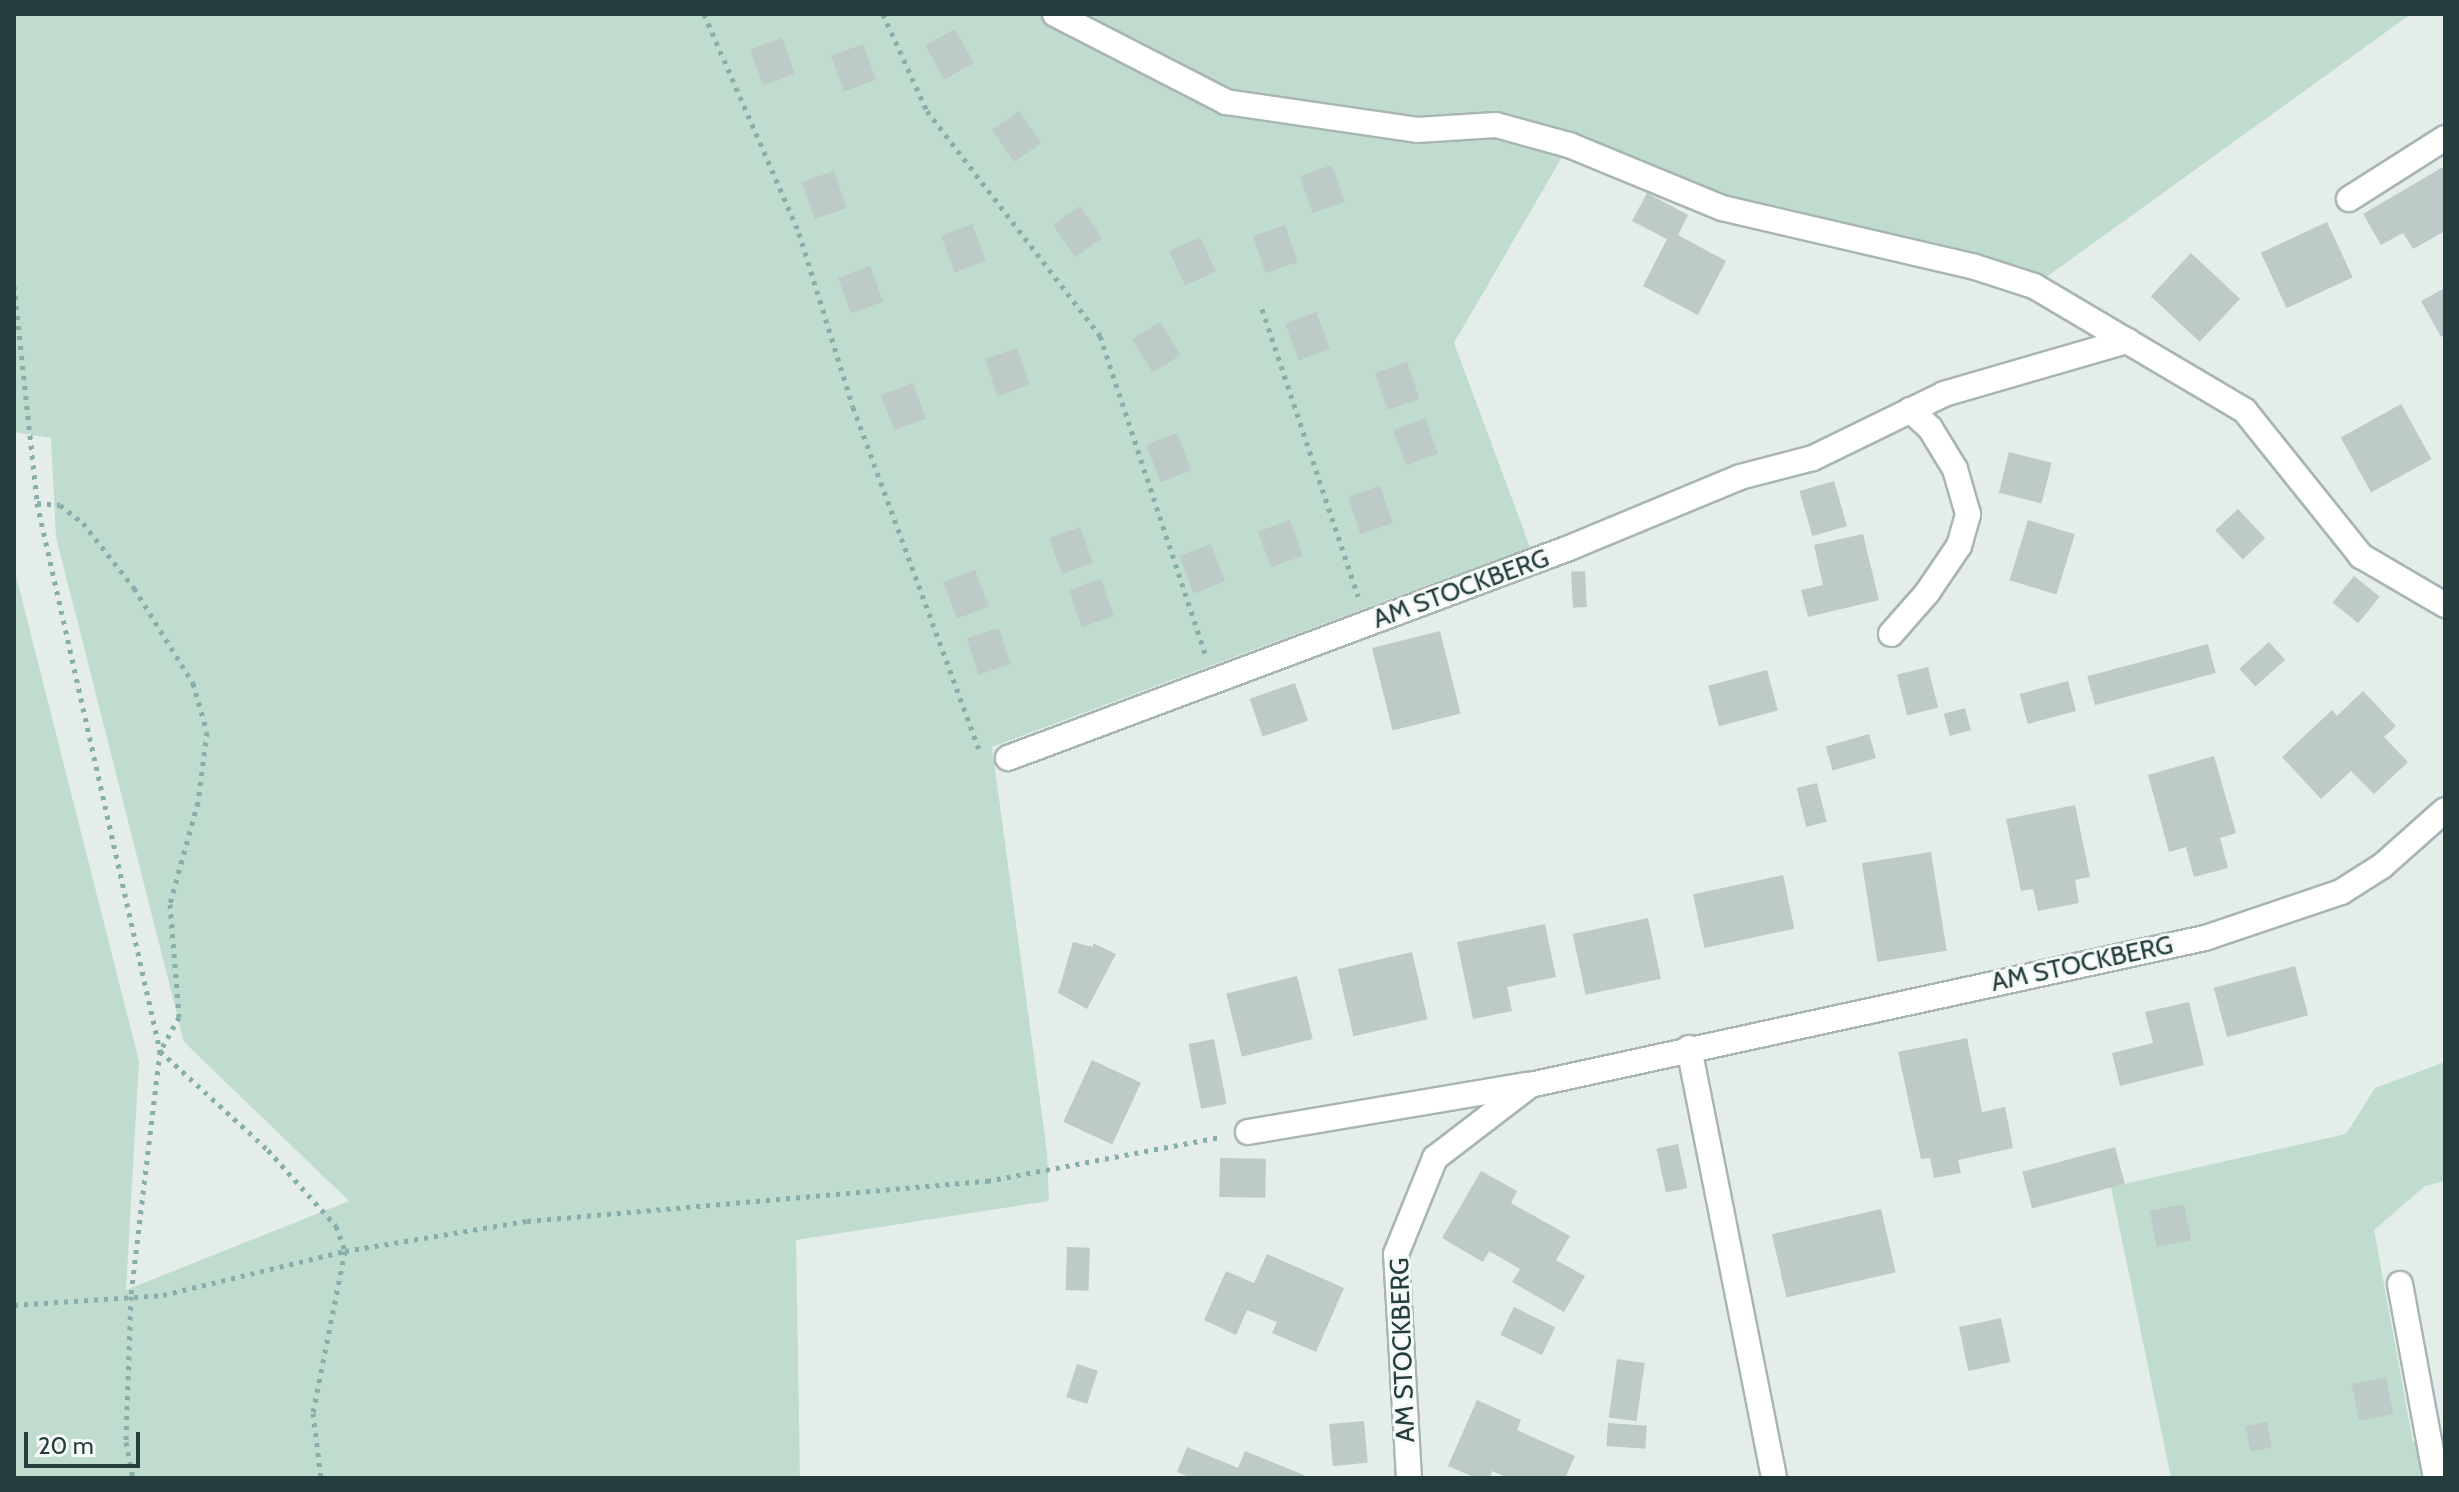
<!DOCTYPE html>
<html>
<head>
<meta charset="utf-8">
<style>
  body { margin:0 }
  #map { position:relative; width:2459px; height:1492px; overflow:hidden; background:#e5edeb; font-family:Cabin,sans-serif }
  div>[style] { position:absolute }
  .green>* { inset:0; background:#c0dccf }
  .building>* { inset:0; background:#bdcac8; transform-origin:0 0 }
  .path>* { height:5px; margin-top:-2.5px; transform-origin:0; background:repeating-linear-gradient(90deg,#88aeac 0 4px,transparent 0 10px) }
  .roads { filter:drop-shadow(2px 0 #a8b5b3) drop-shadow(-2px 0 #a8b5b3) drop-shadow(0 2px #a8b5b3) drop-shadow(0 -2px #a8b5b3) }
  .minor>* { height:24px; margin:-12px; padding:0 12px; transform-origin:12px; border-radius:12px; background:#fff }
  span { translate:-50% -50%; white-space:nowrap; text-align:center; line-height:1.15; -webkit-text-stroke:6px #f5f9f8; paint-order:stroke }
  .street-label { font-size:26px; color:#253d3d }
  .frame { position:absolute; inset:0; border:16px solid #253d3d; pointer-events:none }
  .scale { position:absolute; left:24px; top:1432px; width:116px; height:36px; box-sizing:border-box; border:4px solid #253d3d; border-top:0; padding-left:10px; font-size:24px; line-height:28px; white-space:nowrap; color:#253d3d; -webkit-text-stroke:6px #f5f9f8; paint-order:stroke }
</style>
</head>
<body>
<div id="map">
  <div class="green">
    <i style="clip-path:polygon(14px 14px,2411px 14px,2034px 286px,1722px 208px,1569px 145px,1454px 343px,1530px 547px,992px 747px,1047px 1152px,1049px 1201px,796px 1240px,800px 1478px,14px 1478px,14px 568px,139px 1061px,126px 1290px,349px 1201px,184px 1042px,56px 537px,51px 438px,14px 432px)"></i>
    <i style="clip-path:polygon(2445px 1062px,2445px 1181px,2425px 1186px,2374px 1230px,2413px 1442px,2445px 1437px,2445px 1478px,2171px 1478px,2111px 1187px,2346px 1134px,2375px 1088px)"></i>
  </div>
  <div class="building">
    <i style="left:955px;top:29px;width:39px;height:34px;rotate:61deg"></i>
    <i style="left:782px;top:38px;width:38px;height:34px;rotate:70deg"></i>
    <i style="left:863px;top:44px;width:38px;height:34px;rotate:70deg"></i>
    <i style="left:1019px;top:111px;width:39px;height:33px;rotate:55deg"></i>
    <i style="left:1332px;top:165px;width:39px;height:34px;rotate:71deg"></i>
    <i style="clip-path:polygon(2443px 167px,2445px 231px,2413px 249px,2403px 233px,2381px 245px,2363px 214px)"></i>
    <i style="left:834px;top:171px;width:39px;height:34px;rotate:71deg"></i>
    <i style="clip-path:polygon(1647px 193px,1688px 215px,1678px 235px,1726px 261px,1698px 315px,1643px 286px,1667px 239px,1632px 221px)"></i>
    <i style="left:1080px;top:206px;width:39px;height:33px;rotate:55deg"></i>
    <i style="left:2327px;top:222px;width:61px;height:73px;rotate:65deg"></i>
    <i style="left:972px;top:224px;width:39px;height:33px;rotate:69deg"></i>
    <i style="left:1285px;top:225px;width:39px;height:34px;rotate:71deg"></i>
    <i style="left:1200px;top:237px;width:38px;height:34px;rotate:65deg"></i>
    <i style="left:2191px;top:253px;width:67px;height:59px;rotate:43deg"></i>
    <i style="left:870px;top:266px;width:38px;height:34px;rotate:70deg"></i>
    <i style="clip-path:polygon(2445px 288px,2445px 334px,2441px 337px,2421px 301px)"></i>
    <i style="left:1316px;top:312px;width:39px;height:33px;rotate:69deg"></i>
    <i style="left:1160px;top:322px;width:39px;height:33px;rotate:58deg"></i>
    <i style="left:1017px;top:348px;width:39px;height:34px;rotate:71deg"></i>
    <i style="left:1407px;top:362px;width:39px;height:34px;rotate:71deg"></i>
    <i style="left:913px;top:383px;width:38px;height:34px;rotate:70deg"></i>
    <i style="left:2401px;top:404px;width:63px;height:69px;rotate:61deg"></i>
    <i style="left:1425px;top:418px;width:38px;height:34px;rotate:70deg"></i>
    <i style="left:1177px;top:433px;width:40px;height:33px;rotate:69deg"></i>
    <i style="left:2009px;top:452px;width:44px;height:42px;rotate:14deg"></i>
    <i style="left:1834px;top:481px;width:47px;height:36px;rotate:74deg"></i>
    <i style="left:1380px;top:486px;width:39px;height:34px;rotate:71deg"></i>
    <i style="left:2238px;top:509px;width:40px;height:31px;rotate:47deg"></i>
    <i style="left:1290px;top:520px;width:38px;height:34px;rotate:70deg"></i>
    <i style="left:2028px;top:520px;width:49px;height:63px;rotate:17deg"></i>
    <i style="left:1080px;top:527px;width:38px;height:33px;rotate:70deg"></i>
    <i style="clip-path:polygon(1863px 534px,1879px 600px,1808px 617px,1801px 590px,1823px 585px,1814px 545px)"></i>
    <i style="left:1211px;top:544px;width:40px;height:34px;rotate:69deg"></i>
    <i style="left:975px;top:570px;width:39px;height:34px;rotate:69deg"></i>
    <i style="left:1585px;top:571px;width:36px;height:14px;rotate:87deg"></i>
    <i style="left:2354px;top:576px;width:33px;height:34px;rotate:39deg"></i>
    <i style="left:1101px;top:579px;width:39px;height:34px;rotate:71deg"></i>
    <i style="left:999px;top:628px;width:38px;height:34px;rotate:72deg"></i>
    <i style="left:1440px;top:631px;width:85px;height:70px;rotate:76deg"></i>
    <i style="left:2269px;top:642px;width:24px;height:40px;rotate:48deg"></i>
    <i style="left:2208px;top:644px;width:30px;height:125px;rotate:75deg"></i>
    <i style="left:1928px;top:667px;width:42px;height:32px;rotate:76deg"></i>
    <i style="left:1767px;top:670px;width:42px;height:61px;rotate:75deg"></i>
    <i style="left:2068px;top:681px;width:31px;height:50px;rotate:75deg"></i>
    <i style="left:1295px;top:683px;width:40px;height:48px;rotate:71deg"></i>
    <i style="clip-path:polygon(2363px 691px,2396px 726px,2384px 737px,2408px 762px,2374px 794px,2351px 771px,2321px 799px,2282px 757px,2332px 710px,2337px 716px)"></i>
    <i style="left:1965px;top:708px;width:23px;height:22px;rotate:75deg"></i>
    <i style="left:1869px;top:734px;width:25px;height:45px;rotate:74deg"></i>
    <i style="clip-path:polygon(2214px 756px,2236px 833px,2220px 838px,2228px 868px,2194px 877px,2186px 847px,2169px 852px,2148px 775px)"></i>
    <i style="left:1817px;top:783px;width:40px;height:21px;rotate:76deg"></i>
    <i style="clip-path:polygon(2075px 805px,2090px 877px,2075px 880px,2079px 903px,2038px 911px,2033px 889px,2021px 891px,2006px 819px)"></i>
    <i style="left:1931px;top:852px;width:100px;height:70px;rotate:81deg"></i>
    <i style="left:1783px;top:875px;width:55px;height:92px;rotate:78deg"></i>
    <i style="left:1648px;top:918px;width:62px;height:77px;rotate:78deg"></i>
    <i style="clip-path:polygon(1545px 924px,1556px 977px,1507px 987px,1512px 1011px,1473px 1019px,1457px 942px)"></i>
    <i style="clip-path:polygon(1073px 942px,1093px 947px,1093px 943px,1116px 954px,1087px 1009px,1058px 993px)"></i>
    <i style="left:1412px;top:952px;width:69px;height:76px;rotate:77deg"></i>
    <i style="left:2295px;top:966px;width:51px;height:84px;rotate:75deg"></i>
    <i style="left:1297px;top:976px;width:65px;height:73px;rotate:76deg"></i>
    <i style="clip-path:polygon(2189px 1002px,2204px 1065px,2120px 1086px,2112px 1053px,2153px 1043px,2145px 1012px)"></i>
    <i style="clip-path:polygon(1967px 1038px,1982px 1112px,2005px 1107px,2013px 1148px,1958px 1160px,1961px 1173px,1934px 1178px,1930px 1158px,1921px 1159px,1898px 1052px)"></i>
    <i style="left:1214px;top:1039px;width:66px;height:26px;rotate:79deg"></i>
    <i style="left:1092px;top:1060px;width:54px;height:68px;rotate:25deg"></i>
    <i style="left:1678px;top:1144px;width:45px;height:22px;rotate:78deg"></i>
    <i style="left:2115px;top:1147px;width:38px;height:96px;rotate:75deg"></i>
    <i style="left:1220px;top:1158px;width:46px;height:39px;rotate:1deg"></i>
    <i style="clip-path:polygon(1481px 1171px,1517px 1191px,1511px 1203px,1570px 1236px,1556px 1260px,1585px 1276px,1564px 1312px,1512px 1282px,1520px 1269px,1489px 1251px,1483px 1262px,1442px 1238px)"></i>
    <i style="left:2184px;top:1204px;width:37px;height:35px;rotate:79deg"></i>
    <i style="left:1881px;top:1209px;width:65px;height:112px;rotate:77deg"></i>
    <i style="left:1067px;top:1247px;width:23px;height:43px;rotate:2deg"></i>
    <i style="clip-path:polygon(1267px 1254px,1344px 1288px,1316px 1352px,1272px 1333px,1277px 1322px,1247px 1310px,1236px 1335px,1204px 1320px,1226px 1271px,1254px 1283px)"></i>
    <i style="left:1514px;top:1307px;width:46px;height:31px;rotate:26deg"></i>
    <i style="left:2001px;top:1318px;width:45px;height:43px;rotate:78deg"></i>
    <i style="left:1617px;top:1359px;width:28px;height:59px;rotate:8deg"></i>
    <i style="left:1077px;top:1364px;width:22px;height:35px;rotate:18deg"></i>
    <i style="left:2386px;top:1377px;width:38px;height:35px;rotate:79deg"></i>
    <i style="clip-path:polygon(1477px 1400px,1521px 1420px,1517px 1430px,1575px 1456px,1565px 1478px,1508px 1478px,1492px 1471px,1490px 1478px,1476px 1478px,1448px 1466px)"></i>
    <i style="left:1364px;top:1421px;width:42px;height:35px;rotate:85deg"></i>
    <i style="left:2267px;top:1422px;width:26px;height:22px;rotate:79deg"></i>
    <i style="left:1608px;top:1423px;width:39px;height:23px;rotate:4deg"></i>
    <i style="clip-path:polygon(1187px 1447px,1238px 1468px,1245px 1451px,1311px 1478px,1192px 1478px,1177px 1472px)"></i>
  </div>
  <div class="path">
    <i style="left:704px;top:14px;width:239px;rotate:66.5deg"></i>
    <i style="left:799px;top:233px;width:182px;rotate:72.8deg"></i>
    <i style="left:853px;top:407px;width:364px;rotate:69.8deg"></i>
    <i style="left:883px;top:14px;width:107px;rotate:65.6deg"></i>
    <i style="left:927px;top:111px;width:284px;rotate:52.4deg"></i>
    <i style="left:1100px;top:336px;width:334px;rotate:71.7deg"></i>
    <i style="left:14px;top:286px;width:218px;rotate:83.9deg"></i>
    <i style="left:37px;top:503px;width:562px;rotate:77.35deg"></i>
    <i style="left:160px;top:1051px;width:247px;rotate:96.8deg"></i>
    <i style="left:131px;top:1296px;width:146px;rotate:92deg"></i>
    <i style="left:126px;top:1442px;width:37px;rotate:79deg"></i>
    <i style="left:1262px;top:309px;width:303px;rotate:71.5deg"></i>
    <i style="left:37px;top:503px;width:23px;rotate:5deg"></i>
    <i style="left:60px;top:505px;width:29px;rotate:38deg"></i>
    <i style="left:83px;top:523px;width:83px;rotate:51.9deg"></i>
    <i style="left:134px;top:588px;width:112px;rotate:58.2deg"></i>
    <i style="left:193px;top:683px;width:51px;rotate:74.1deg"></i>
    <i style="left:207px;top:732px;width:71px;rotate:97.3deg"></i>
    <i style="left:198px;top:802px;width:106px;rotate:105.4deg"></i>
    <i style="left:170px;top:904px;width:113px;rotate:85.4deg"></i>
    <i style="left:179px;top:1017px;width:39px;rotate:119deg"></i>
    <i style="left:160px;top:1051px;width:147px;rotate:42.5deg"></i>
    <i style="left:268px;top:1150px;width:102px;rotate:48.2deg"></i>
    <i style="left:336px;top:1226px;width:27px;rotate:70deg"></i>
    <i style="left:345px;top:1251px;width:165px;rotate:101.2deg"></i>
    <i style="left:313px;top:1413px;width:65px;rotate:83deg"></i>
    <i style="left:14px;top:1305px;width:149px;rotate:-3.8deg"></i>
    <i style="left:163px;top:1295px;width:187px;rotate:-13.6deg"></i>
    <i style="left:345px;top:1251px;width:184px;rotate:-9.4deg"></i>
    <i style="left:527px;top:1221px;width:462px;rotate:-5deg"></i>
    <i style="left:987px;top:1181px;width:236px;rotate:-10.7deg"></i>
  </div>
  <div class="roads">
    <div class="minor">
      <i style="left:1055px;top:14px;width:192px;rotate:27.2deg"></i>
      <i style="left:1226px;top:102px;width:193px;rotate:8.3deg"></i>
      <i style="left:1417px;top:130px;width:79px;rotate:-3.6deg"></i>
      <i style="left:1496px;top:125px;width:76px;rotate:15.3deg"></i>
      <i style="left:1569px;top:145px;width:165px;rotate:22.4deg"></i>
      <i style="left:1722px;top:208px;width:257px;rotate:13.1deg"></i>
      <i style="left:1972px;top:266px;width:65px;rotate:17.9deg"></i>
      <i style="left:2034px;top:286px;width:245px;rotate:30.6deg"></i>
      <i style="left:2245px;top:411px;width:186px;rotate:51.3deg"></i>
      <i style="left:2361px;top:556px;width:97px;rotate:30.3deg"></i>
      <i style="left:2349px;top:199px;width:114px;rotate:-32.4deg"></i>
      <i style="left:1891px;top:634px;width:55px;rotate:-48.7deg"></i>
      <i style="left:1927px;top:593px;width:57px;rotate:-55.8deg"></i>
      <i style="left:1959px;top:546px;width:33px;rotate:-74deg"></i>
      <i style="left:1968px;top:514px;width:47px;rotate:-106.1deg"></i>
      <i style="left:1955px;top:469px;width:48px;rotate:-121.4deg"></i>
      <i style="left:1930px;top:428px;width:27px;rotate:-138deg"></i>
      <i style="left:1008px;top:758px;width:599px;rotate:-20.52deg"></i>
      <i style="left:1569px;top:548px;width:185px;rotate:-22.5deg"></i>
      <i style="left:1740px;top:477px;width:75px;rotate:-14.6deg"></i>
      <i style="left:1813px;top:458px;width:146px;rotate:-26deg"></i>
      <i style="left:1944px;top:394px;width:191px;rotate:-16.2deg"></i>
      <i style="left:1689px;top:1048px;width:438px;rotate:78.8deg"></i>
      <i style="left:1248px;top:1132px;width:283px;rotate:-9.6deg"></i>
      <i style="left:2400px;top:1284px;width:197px;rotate:79.5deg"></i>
      <i style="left:1409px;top:1478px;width:224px;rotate:-93.3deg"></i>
      <i style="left:1396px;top:1254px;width:104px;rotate:-67.9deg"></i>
      <i style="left:1435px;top:1158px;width:120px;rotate:-37.5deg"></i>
      <i style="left:1530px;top:1085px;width:691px;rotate:-12.29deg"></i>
      <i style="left:2205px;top:938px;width:144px;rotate:-18.7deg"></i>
      <i style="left:2341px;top:892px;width:49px;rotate:-32.4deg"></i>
      <i style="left:2382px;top:866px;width:84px;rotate:-41.6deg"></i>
    </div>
  </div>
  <div class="street-label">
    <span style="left:1461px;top:589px;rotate:-20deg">AM STOCKBERG</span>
    <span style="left:2082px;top:964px;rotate:-12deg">AM STOCKBERG</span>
    <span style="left:1403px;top:1350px;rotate:-92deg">AM STOCKBERG</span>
  </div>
  <div class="frame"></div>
  <div class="scale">20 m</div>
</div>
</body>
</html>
